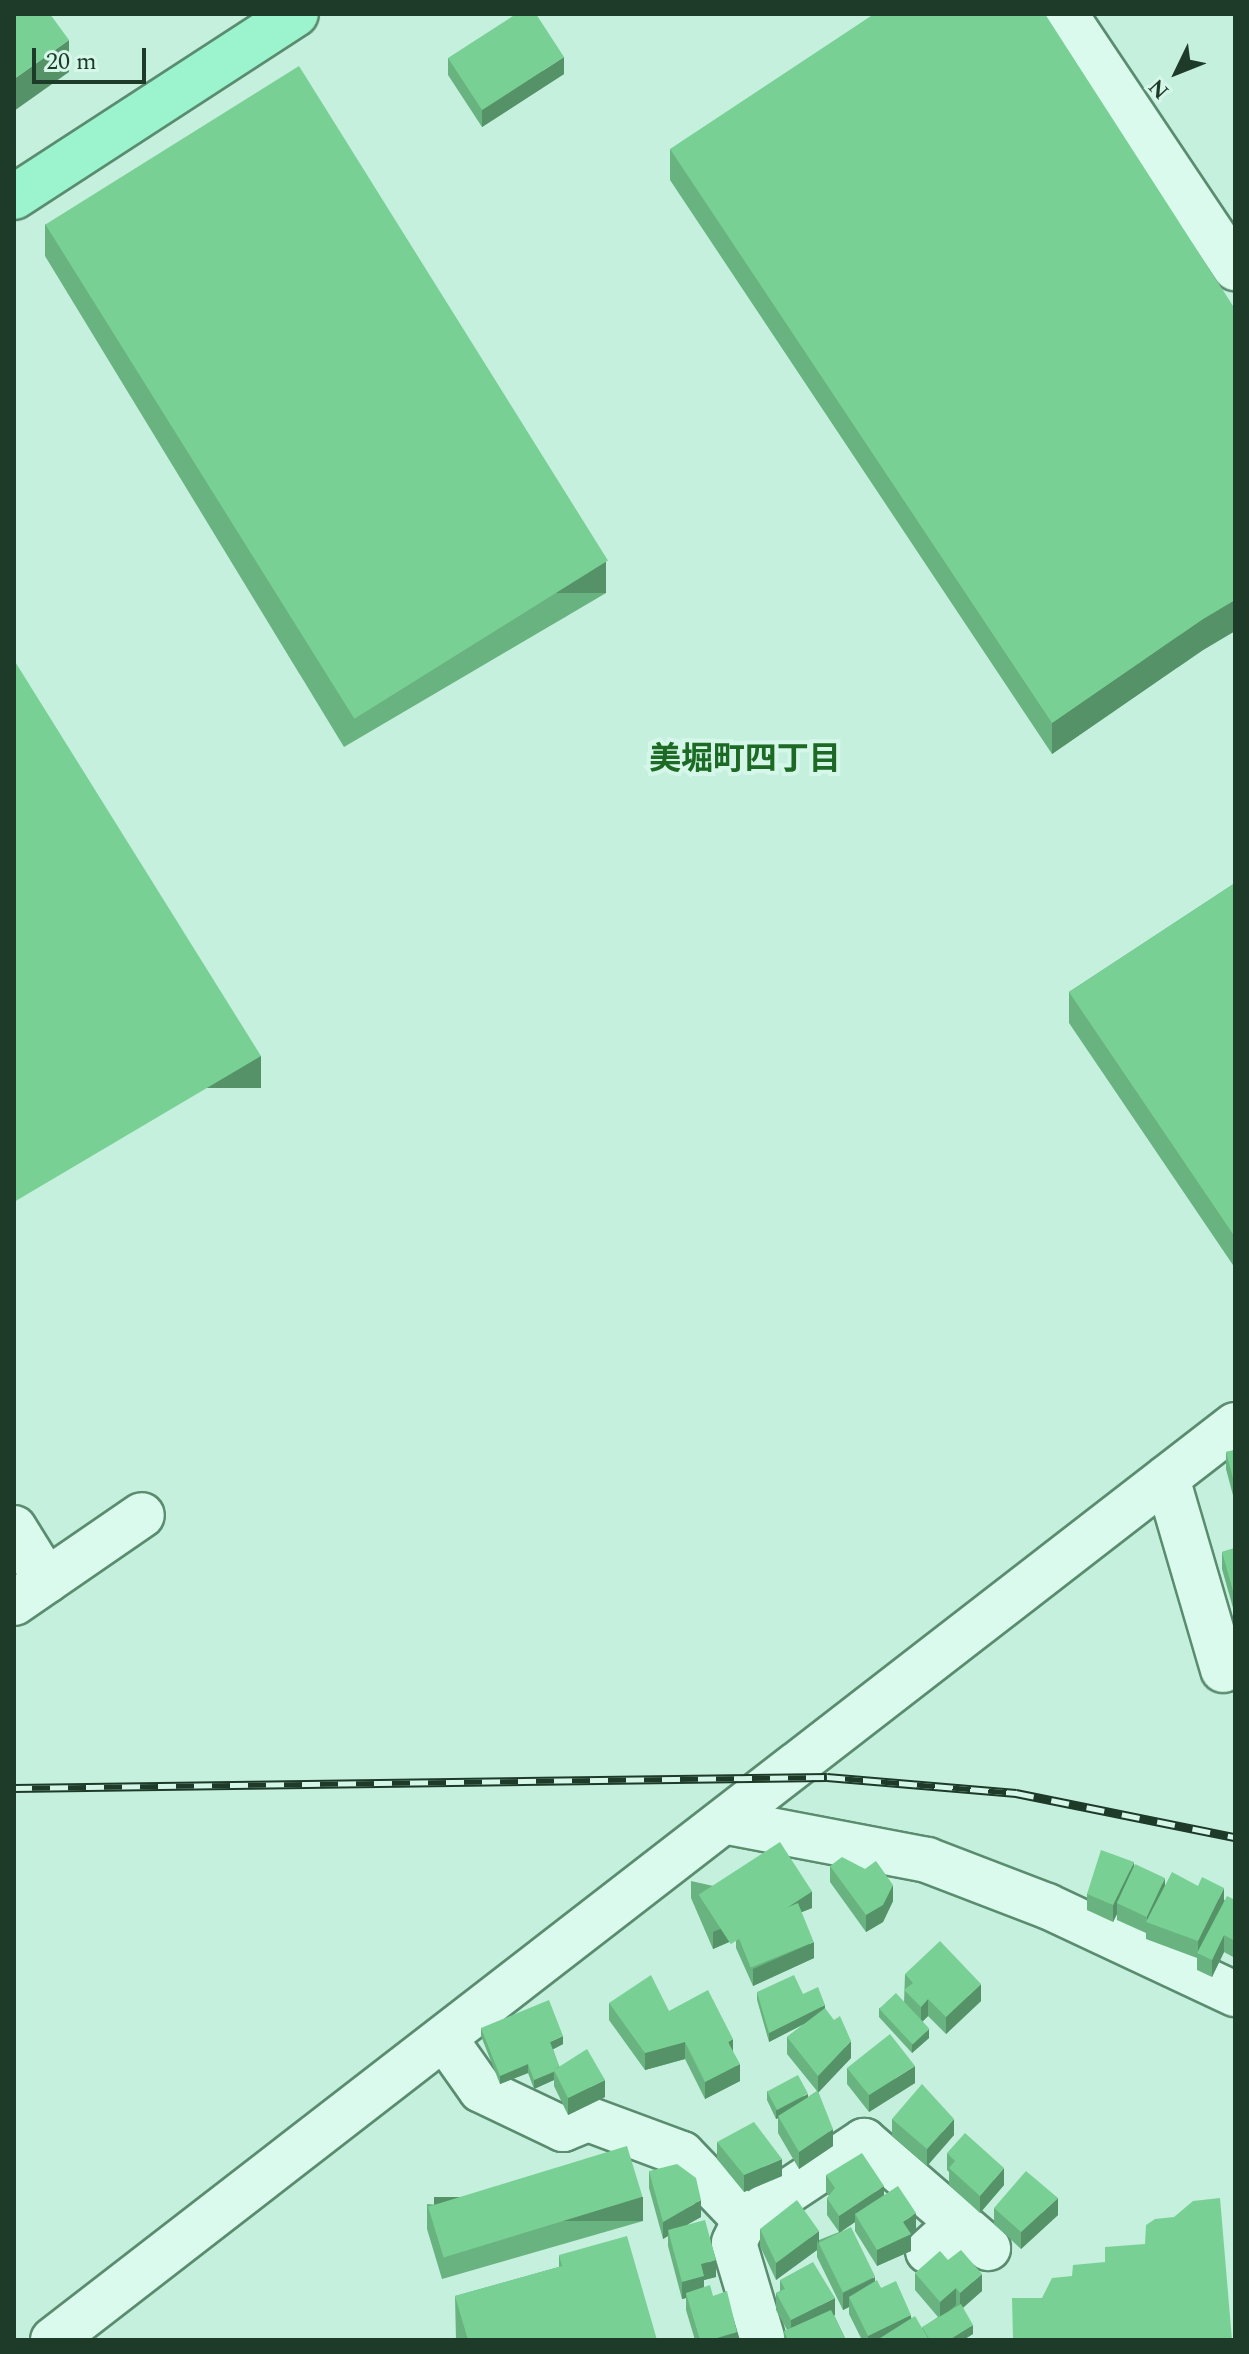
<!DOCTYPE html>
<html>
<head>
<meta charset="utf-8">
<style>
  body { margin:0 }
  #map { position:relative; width:1249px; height:2354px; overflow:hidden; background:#c5f0de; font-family:Spectral,"Noto Sans JP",serif }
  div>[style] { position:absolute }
  .roads { filter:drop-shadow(2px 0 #5a8c6f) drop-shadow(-2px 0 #5a8c6f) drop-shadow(0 2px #5a8c6f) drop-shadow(0 -2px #5a8c6f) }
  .minor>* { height:44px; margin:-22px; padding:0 22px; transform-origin:22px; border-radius:22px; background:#d9faec }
  .major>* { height:44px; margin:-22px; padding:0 22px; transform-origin:22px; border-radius:22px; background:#9cf4cf }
  .rail>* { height:9px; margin-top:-4.5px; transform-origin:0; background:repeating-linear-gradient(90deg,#d5f7e9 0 18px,#1e3b29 0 36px); box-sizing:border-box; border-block:2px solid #1e3b29 }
  .wall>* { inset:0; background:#68b37f }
  .shaded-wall>* { inset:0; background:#559268; transform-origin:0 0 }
  .building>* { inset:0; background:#79d094; transform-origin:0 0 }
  span { translate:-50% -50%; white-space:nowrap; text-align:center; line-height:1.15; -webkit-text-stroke:8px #d5f7e9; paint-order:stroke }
  .neighbourhood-label { font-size:32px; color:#1c6a24; font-weight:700 }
  .frame { position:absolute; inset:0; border:16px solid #1e3b29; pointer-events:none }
  .north { position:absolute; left:1137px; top:32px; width:80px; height:80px; -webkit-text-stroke:6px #d5f7e9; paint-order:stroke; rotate:227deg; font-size:22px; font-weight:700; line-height:32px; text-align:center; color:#1e3b29 }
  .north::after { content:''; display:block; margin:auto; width:28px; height:36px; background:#1e3b29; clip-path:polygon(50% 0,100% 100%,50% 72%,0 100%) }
  .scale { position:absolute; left:32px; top:48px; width:114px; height:36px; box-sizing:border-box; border:4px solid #1e3b29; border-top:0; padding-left:10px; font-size:24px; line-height:28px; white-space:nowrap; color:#1e3b29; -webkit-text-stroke:6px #d5f7e9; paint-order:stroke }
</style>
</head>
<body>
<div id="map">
  <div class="roads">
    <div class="minor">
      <i style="left:1065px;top:14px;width:306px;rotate:56.2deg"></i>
      <i style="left:1167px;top:1478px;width:200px;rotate:73.7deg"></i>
      <i style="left:14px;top:1528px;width:62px;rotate:58.1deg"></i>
      <i style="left:14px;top:1603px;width:155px;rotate:-34.5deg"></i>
      <i style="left:728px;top:1822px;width:203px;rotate:10.8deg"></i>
      <i style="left:927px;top:1860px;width:129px;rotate:21deg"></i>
      <i style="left:1047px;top:1906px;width:208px;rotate:25.1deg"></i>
      <i style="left:445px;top:2039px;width:62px;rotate:54.8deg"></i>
      <i style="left:481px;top:2090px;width:91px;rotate:25.4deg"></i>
      <i style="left:563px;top:2129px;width:27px;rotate:-22deg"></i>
      <i style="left:588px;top:2119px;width:100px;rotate:20.4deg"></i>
      <i style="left:682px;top:2154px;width:91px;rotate:46.3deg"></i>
      <i style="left:745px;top:2220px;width:143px;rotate:-33.6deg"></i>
      <i style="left:864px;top:2141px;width:164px;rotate:40.8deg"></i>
      <i style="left:745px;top:2220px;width:25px;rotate:116deg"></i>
      <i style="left:734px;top:2243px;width:98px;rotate:73.4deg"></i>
      <i style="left:928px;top:2251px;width:42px;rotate:-42.1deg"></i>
      <i style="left:53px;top:2340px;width:1495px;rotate:-37.74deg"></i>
    </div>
    <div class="major">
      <i style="left:14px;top:197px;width:336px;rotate:-33deg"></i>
    </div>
  </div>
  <div class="rail">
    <i style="left:14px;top:1788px;width:813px;rotate:-0.78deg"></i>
    <i style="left:827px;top:1777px;width:190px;rotate:4.8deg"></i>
    <i style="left:1016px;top:1793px;width:223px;rotate:11.4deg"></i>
  </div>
  <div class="wall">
    <i style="clip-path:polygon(448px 58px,564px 74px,482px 127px,448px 75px)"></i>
    <i style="clip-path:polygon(670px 149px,1235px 309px,1235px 631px,1203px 650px,1052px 754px,670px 180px)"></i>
    <i style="clip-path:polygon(45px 224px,606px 593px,344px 747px,45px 256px)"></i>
    <i style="clip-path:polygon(1235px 883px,1235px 1268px,1069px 1023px,1069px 992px)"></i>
    <i style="clip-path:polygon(1235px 1450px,1235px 1503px,1226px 1469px,1226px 1452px)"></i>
    <i style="clip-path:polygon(1235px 1548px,1235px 1615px,1222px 1569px,1222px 1552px)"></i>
    <i style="clip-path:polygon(830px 1866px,893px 1901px,883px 1922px,866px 1932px,830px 1882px)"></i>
    <i style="clip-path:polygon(1134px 1868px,1165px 1885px,1224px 1900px,1235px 1900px,1235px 1958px,1224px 1952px,1212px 1977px,1197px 1970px,1197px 1958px,1146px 1939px,1146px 1933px,1117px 1920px,1117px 1914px,1113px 1922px,1087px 1910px,1087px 1894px)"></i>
    <i style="clip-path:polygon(691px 1881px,812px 1908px,801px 1912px,814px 1958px,753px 1986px,736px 1948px,736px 1939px,713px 1949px,691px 1898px)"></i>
    <i style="clip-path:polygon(905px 1974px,981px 2001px,946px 2034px,928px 2016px,922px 2022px,929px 2038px,912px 2053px,879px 2017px,879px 2008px,904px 2003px)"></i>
    <i style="clip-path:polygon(757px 1992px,803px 1994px,825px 2009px,851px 2058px,818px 2092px,833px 2146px,799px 2169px,778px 2133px,778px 2118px,776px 2119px,767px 2100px,767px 2091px,808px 2097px,817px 2091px,787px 2054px,787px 2037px,804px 2024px,769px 2042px,757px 2000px)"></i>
    <i style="clip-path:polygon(609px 2003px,669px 2011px,733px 2052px,740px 2081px,705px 2099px,685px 2059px,645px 2070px,609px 2020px)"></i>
    <i style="clip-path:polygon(481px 2028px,563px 2044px,553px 2049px,559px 2066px,605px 2097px,568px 2115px,554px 2086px,554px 2080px,534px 2089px,528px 2073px,500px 2084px,481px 2036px)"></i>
    <i style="clip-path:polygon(847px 2068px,915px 2083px,869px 2112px,847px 2084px)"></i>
    <i style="clip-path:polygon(892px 2119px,954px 2135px,927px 2166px,892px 2136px)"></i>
    <i style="clip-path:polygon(717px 2142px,782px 2176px,744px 2192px,717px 2159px)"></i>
    <i style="clip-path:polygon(947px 2153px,1004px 2185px,980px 2213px,949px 2185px,949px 2172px,947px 2170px)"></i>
    <i style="clip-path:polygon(649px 2171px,701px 2217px,688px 2224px,716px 2277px,704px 2280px,704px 2287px,713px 2296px,737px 2340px,695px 2340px,686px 2310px,686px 2298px,682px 2299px,668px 2246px,668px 2236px,663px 2239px,649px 2188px)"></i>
    <i style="clip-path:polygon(826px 2175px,884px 2195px,916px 2230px,911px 2233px,911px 2251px,877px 2266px,855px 2231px,855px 2222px,842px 2231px,875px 2281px,881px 2288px,922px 2328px,938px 2317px,915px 2290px,915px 2273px,948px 2260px,982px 2291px,963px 2308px,973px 2334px,963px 2340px,862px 2340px,849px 2314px,849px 2307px,843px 2310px,817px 2257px,817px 2250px,776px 2280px,760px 2246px,760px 2229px,819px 2240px,839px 2232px,827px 2215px,827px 2198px,829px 2196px,826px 2192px)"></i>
    <i style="clip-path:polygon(427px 2204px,643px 2221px,442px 2279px,427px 2229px)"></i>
    <i style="clip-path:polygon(994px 2208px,1058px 2215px,1021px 2249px,994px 2224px)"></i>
    <i style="clip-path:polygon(559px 2255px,657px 2340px,456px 2340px,455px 2296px,559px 2267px)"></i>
    <i style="clip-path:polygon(780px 2280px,835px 2315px,834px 2315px,846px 2340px,784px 2340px,784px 2331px,787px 2330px,776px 2310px,776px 2293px,780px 2291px)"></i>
  </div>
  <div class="shaded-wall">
    <i style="clip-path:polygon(69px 40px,69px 72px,14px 111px,14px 79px)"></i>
    <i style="clip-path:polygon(564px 57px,564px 74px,482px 127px,482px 110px)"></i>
    <i style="left:606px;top:562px;width:31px;height:304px;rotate:90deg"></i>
    <i style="clip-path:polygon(1235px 600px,1235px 631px,1203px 650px,1052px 754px,1052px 723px,1203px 619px)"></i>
    <i style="left:261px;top:1056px;width:32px;height:287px;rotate:90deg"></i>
    <i style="clip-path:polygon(1134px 1862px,1134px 1879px,1117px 1903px,1117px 1914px,1113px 1922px,1113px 1905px)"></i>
    <i style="clip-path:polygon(1165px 1878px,1165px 1894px,1147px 1922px,1147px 1916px)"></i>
    <i style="clip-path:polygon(893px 1885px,893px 1901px,883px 1922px,866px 1932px,866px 1915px)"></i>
    <i style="clip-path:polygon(1224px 1888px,1224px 1905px,1198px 1953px,1198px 1941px)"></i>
    <i style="clip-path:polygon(812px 1891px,812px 1908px,739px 1938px,736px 1931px,736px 1939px,713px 1949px,713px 1932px)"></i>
    <i style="clip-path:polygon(1224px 1935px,1224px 1952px,1212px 1977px,1212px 1960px)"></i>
    <i style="clip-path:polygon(814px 1942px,814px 1958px,753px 1986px,753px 1969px)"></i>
    <i style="clip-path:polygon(981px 1984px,981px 2001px,946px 2034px,946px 2017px)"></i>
    <i style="clip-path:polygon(928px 1999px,928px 2016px,921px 2023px,921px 2007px)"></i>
    <i style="clip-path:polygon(825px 2005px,825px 2013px,769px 2042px,769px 2033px)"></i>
    <i style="clip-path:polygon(929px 2029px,929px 2038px,912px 2053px,912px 2044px)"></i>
    <i style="clip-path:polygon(563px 2036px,563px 2044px,550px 2051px,550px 2042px)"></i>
    <i style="clip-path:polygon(733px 2039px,733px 2056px,728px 2042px)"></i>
    <i style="clip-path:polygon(851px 2041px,851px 2058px,818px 2093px,818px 2076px)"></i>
    <i style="clip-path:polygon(685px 2042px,685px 2059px,645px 2070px,645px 2053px)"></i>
    <i style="clip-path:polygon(528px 2064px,528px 2073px,500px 2084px,500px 2076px)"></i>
    <i style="clip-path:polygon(740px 2064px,740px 2081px,705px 2099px,705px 2082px)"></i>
    <i style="clip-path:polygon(915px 2066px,915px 2083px,869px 2112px,869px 2095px)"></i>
    <i style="clip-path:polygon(554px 2072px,554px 2080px,534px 2089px,534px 2080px)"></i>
    <i style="clip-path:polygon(605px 2080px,605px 2097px,568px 2115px,568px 2098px)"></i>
    <i style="clip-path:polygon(808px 2094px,808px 2103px,776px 2119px,776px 2110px)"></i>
    <i style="clip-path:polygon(954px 2119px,954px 2135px,927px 2166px,927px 2149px)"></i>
    <i style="clip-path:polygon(833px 2129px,833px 2146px,799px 2169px,799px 2152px)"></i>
    <i style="clip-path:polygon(782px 2159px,782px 2176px,744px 2192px,744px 2175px)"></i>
    <i style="clip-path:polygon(1004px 2168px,1004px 2185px,980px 2213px,980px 2196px)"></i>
    <i style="clip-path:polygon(884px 2186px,884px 2203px,855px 2214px,855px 2222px,839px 2233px,839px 2216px)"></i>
    <i style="left:643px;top:2197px;width:24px;height:209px;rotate:90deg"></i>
    <i style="clip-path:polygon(1058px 2198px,1058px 2215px,1021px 2249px,1021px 2232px)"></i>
    <i style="clip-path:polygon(701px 2200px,701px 2217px,669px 2235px,668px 2230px,668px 2236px,663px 2239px,663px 2222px)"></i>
    <i style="clip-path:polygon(916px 2213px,916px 2230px,903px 2238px,911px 2234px,911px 2251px,877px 2266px,877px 2250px,903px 2222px)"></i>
    <i style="clip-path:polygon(819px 2231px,819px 2244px,817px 2240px,817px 2250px,776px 2280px,776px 2263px)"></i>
    <i style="clip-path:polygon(716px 2260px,716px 2277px,704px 2280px,704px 2293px,686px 2293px,686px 2298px,682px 2299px,682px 2282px,701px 2264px)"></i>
    <i style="clip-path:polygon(982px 2274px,982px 2291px,960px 2310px,960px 2293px)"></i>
    <i style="clip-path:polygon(875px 2277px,875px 2294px,849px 2297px,849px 2307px,843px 2310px,843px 2293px)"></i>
    <i style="clip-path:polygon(956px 2288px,956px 2305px,940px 2319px,940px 2302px)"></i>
    <i style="clip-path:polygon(835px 2298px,835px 2315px,791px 2337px,791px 2320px)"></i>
    <i style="clip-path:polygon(911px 2315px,911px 2331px,894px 2340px,868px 2340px,868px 2336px)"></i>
    <i style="clip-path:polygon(973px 2325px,973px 2334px,963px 2340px,949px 2340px)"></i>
    <i style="clip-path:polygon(737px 2332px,737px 2340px,710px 2340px)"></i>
  </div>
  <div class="building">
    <i style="clip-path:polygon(14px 14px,50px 14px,69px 40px,14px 79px)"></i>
    <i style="clip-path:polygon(516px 14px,536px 14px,564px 57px,482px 110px,448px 58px)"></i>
    <i style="clip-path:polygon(874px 14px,1045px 14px,1235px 309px,1235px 600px,1203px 619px,1052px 723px,670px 149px)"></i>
    <i style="left:299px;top:66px;width:583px;height:299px;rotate:58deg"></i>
    <i style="clip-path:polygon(14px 660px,261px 1056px,14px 1202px)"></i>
    <i style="clip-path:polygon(1235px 883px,1235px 1237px,1069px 992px)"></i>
    <i style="clip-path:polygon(1235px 1450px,1235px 1486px,1226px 1452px)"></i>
    <i style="clip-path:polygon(1235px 1548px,1235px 1598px,1222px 1552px)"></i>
    <i style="left:780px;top:1842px;width:59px;height:97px;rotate:57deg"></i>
    <i style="clip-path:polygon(1101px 1850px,1134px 1862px,1113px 1905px,1087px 1894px)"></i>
    <i style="clip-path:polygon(842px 1857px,865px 1869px,876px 1861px,893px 1885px,883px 1905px,866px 1915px,830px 1866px)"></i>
    <i style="left:1135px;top:1864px;width:33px;height:43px;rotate:25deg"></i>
    <i style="clip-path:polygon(1172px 1872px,1198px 1886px,1202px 1877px,1224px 1888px,1198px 1941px,1146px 1922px)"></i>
    <i style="clip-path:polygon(1227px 1896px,1235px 1900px,1235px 1941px,1224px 1935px,1212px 1960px,1197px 1953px)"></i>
    <i style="left:798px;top:1903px;width:42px;height:68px;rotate:68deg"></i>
    <i style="clip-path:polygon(940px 1941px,981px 1984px,946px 2017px,928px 1999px,921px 2007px,904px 1990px,913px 1983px,905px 1974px)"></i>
    <i style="clip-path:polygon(651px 1975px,669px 2011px,708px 1990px,733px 2039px,728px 2042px,740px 2064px,705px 2082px,685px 2042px,645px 2053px,609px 2003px)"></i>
    <i style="clip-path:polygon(794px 1975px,803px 1994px,818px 1987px,825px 2005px,769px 2033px,757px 1992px)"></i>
    <i style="left:896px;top:1993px;width:49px;height:23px;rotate:47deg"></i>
    <i style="clip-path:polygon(549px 2000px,563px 2036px,550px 2042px,559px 2066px,554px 2070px,555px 2071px,534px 2080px,528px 2064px,500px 2076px,481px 2028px)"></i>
    <i style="clip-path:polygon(825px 2008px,834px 2020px,840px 2016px,851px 2041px,818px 2076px,787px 2037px)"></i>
    <i style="clip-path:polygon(890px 2034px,915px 2066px,869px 2095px,847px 2068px)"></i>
    <i style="clip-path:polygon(587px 2049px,605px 2080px,568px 2098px,554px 2070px)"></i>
    <i style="left:798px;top:2075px;width:21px;height:35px;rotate:62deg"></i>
    <i style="clip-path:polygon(922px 2084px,954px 2119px,927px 2149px,892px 2119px)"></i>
    <i style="clip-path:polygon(818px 2091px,833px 2129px,799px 2152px,778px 2116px)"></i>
    <i style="clip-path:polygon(754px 2122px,782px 2159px,744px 2175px,717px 2142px)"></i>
    <i style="clip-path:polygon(965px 2133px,1004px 2168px,980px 2196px,949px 2168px,955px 2161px,947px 2153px)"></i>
    <i style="left:627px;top:2146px;width:53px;height:208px;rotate:73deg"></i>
    <i style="clip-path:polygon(862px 2153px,884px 2186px,839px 2216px,827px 2198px,835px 2188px,826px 2175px)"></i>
    <i style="clip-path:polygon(677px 2164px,696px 2178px,701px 2200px,663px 2222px,649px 2171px)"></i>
    <i style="clip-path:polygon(1026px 2171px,1058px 2198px,1021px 2232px,994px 2208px)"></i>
    <i style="clip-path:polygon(898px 2186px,916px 2213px,903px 2222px,911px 2234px,877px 2250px,855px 2214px)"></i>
    <i style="clip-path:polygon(1220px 2198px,1232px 2340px,1013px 2340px,1012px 2298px,1042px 2298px,1052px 2278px,1072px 2276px,1073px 2265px,1105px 2262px,1105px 2247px,1145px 2244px,1146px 2225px,1155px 2219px,1174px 2217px,1193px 2201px)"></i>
    <i style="clip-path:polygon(797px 2200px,819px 2231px,776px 2263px,760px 2229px)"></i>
    <i style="clip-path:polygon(705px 2220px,716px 2260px,701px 2264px,704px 2276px,682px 2282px,668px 2230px)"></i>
    <i style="left:851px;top:2227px;width:55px;height:36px;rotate:64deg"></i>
    <i style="clip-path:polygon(627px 2236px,657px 2340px,468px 2340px,455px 2296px,562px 2266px,559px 2255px)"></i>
    <i style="clip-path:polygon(961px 2250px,982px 2274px,960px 2293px,956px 2288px,940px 2302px,915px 2273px,940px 2251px,948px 2260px)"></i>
    <i style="clip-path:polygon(813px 2262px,835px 2298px,791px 2320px,776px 2293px,785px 2289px,780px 2280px)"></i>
    <i style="clip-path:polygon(877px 2280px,881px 2288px,896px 2281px,911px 2315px,868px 2336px,849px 2297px)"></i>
    <i style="clip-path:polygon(710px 2285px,713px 2296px,727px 2291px,737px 2332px,710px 2340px,700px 2340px,686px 2293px)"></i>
    <i style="clip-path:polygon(961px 2304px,973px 2325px,949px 2340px,930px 2340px,922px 2327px)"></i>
    <i style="clip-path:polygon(831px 2310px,846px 2340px,788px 2340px,784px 2331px)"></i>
    <i style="clip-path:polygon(915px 2316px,929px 2340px,877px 2340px)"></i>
  </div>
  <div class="neighbourhood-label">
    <span style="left:745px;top:760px">美堀町四丁目</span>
  </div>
  <div class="frame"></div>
  <div class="north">N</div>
  <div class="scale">20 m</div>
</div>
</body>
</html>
